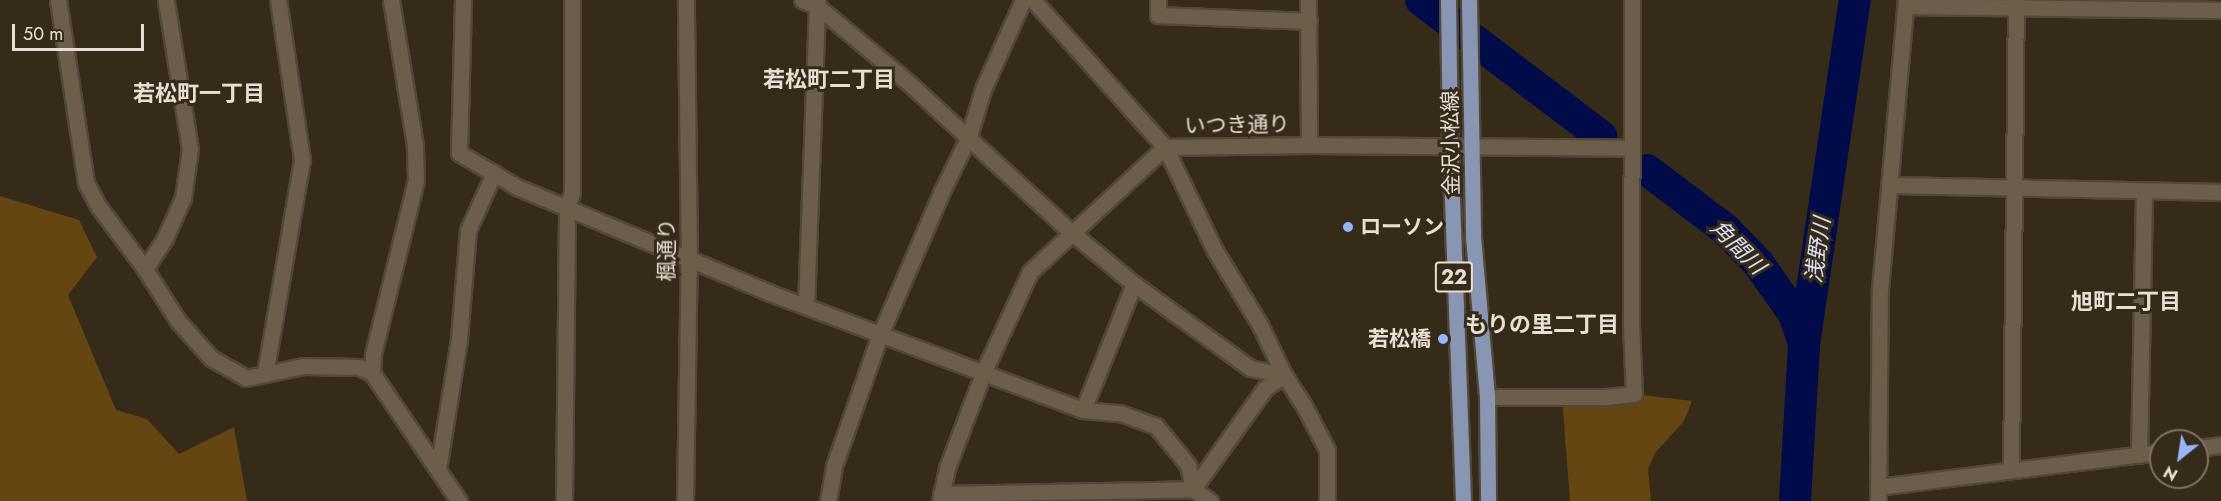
<!DOCTYPE html>
<html>
<head>
<meta charset="utf-8">
<style>
  body { margin:0 }
  #map { position:relative; width:2221px; height:501px; overflow:hidden; background:#362a19; font-family:Jost,"Noto Sans JP",sans-serif }
  div>[style] { position:absolute }
  .green>* { inset:0; background:#654612 }
  .river>* { height:32px; margin:-16px; padding:0 16px; transform-origin:16px; border-radius:16px; background:#010b4a }
  .roads { filter:drop-shadow(2px 0 #524839) drop-shadow(-2px 0 #524839) drop-shadow(0 2px #524839) drop-shadow(0 -2px #524839) }
  .minor>* { height:15px; margin:-7.5px; padding:0 7.5px; transform-origin:7.5px; border-radius:7.5px; background:#6c5e4b }
  .major>* { height:15px; margin:-7.5px; padding:0 7.5px; transform-origin:7.5px; border-radius:7.5px; background:#8895b3 }
  .dots>* { width:16px; height:16px; translate:-50% -50%; box-sizing:border-box; border:3px solid #362a19; border-radius:50% }
  span { translate:-50% -50%; white-space:nowrap; text-align:center; line-height:1.15; -webkit-text-stroke:6px #362a19; paint-order:stroke }
  .shield-label span { padding:2px 4px; background:#362a19; border:2px solid; border-radius:4px; -webkit-text-stroke-width:0 }
  .shield-label { font-size:20px; color:#e7dfd4; font-weight:700 }
  .street-label { font-size:21px; color:#e7dfd4 }
  .poi-label { font-size:21px; color:#e7dfd4; font-weight:700 }
  .left { translate:0 -50%; text-align:left }
  .right { translate:-100% -50%; text-align:right }
  .neighbourhood-label { font-size:22px; color:#e7dfd4; font-weight:700 }
  .water-label { font-size:22px; color:#d8e1f5; font-style:italic }
  .north { position:absolute; left:2149px; top:429px; width:60px; height:60px; box-sizing:border-box; background:#362a19; border:2px solid #7d7264; border-radius:50%; rotate:210deg; font-size:16px; font-weight:700; line-height:24px; text-align:center; color:#e7dfd4 }
  .north::after { content:''; display:block; margin:auto; width:21px; height:27px; background:#95b6fd; clip-path:polygon(50% 0,100% 100%,50% 72%,0 100%) }
  .scale { position:absolute; left:12px; top:24px; width:132px; height:27px; box-sizing:border-box; border:3px solid #e7dfd4; border-top:0; padding-left:8px; font-size:18px; line-height:21px; white-space:nowrap; color:#e7dfd4; -webkit-text-stroke:4px #362a19; paint-order:stroke }
</style>
</head>
<body>
<div id="map">
  <div class="green">
    <i style="clip-path:polygon(0 196px,79px 220px,97px 257px,68px 295px,116px 410px,147px 419px,179px 454px,234px 427px,247px 501px,0 501px)"></i>
    <i style="clip-path:polygon(1634px 394px,1692px 401px,1684px 421px,1655px 453px,1648px 469px,1651px 501px,1570px 501px,1562px 397px)"></i>
  </div>
  <div class="river">
    <i style="left:1421px;top:0;width:226px;rotate:37.1deg"></i>
    <i style="left:1647px;top:170px;width:98px;rotate:37.1deg"></i>
    <i style="left:1725px;top:229px;width:47px;rotate:45.9deg"></i>
    <i style="left:1758px;top:263px;width:62px;rotate:54.8deg"></i>
    <i style="left:1794px;top:314px;width:31px;rotate:71deg"></i>
    <i style="left:1795px;top:501px;width:157px;rotate:-86.7deg"></i>
    <i style="left:1804px;top:344px;width:348px;rotate:-81.6deg"></i>
  </div>
  <div class="roads">
    <div class="minor">
      <i style="left:58px;top:0;width:185px;rotate:81.3deg"></i>
      <i style="left:86px;top:183px;width:27px;rotate:62deg"></i>
      <i style="left:99px;top:207px;width:77px;rotate:53.4deg"></i>
      <i style="left:145px;top:269px;width:62px;rotate:57.6deg"></i>
      <i style="left:178px;top:321px;width:50px;rotate:48.3deg"></i>
      <i style="left:211px;top:358px;width:40px;rotate:29.7deg"></i>
      <i style="left:246px;top:378px;width:58px;rotate:-11.9deg"></i>
      <i style="left:303px;top:366px;width:56px;rotate:1deg"></i>
      <i style="left:359px;top:367px;width:14px;rotate:25deg"></i>
      <i style="left:372px;top:373px;width:155px;rotate:55.8deg"></i>
      <i style="left:463px;top:0;width:153px;rotate:91.5deg"></i>
      <i style="left:459px;top:153px;width:67px;rotate:30.4deg"></i>
      <i style="left:517px;top:187px;width:274px;rotate:22.7deg"></i>
      <i style="left:770px;top:293px;width:334px;rotate:20.5deg"></i>
      <i style="left:1083px;top:410px;width:37px;rotate:5deg"></i>
      <i style="left:1120px;top:413px;width:38px;rotate:20deg"></i>
      <i style="left:1156px;top:426px;width:50px;rotate:50.6deg"></i>
      <i style="left:1188px;top:465px;width:25px;rotate:78deg"></i>
      <i style="left:1193px;top:489px;width:21px;rotate:35deg"></i>
      <i style="left:802px;top:0;width:16px;rotate:22deg"></i>
      <i style="left:817px;top:6px;width:123px;rotate:40deg"></i>
      <i style="left:911px;top:85px;width:217px;rotate:42.6deg"></i>
      <i style="left:1071px;top:232px;width:82px;rotate:39.5deg"></i>
      <i style="left:1134px;top:284px;width:143px;rotate:35.9deg"></i>
      <i style="left:1250px;top:368px;width:35px;rotate:12deg"></i>
      <i style="left:1033px;top:0;width:198px;rotate:48.1deg"></i>
      <i style="left:1165px;top:147px;width:113px;rotate:64.3deg"></i>
      <i style="left:1214px;top:249px;width:89px;rotate:58.8deg"></i>
      <i style="left:1260px;top:325px;width:55px;rotate:64.4deg"></i>
      <i style="left:1284px;top:375px;width:35px;rotate:57deg"></i>
      <i style="left:1303px;top:404px;width:52px;rotate:62.4deg"></i>
      <i style="left:1327px;top:450px;width:51px;rotate:90deg"></i>
      <i style="left:1158px;top:0;width:15px;rotate:90deg"></i>
      <i style="left:1158px;top:15px;width:151px;rotate:2.3deg"></i>
      <i style="left:1308px;top:0;width:145px;rotate:89.6deg"></i>
      <i style="left:1906px;top:6px;width:315px;rotate:0.7deg"></i>
      <i style="left:1165px;top:147px;width:144px;rotate:-0.8deg"></i>
      <i style="left:1309px;top:145px;width:323px;rotate:0.5deg"></i>
      <i style="left:1889px;top:185px;width:332px;rotate:1.2deg"></i>
      <i style="left:145px;top:269px;width:37px;rotate:-57deg"></i>
      <i style="left:165px;top:238px;width:44px;rotate:-65.8deg"></i>
      <i style="left:183px;top:198px;width:49px;rotate:-81.9deg"></i>
      <i style="left:190px;top:149px;width:151px;rotate:-99.2deg"></i>
      <i style="left:806px;top:306px;width:306px;rotate:-87.9deg"></i>
      <i style="left:372px;top:373px;width:19px;rotate:-87deg"></i>
      <i style="left:373px;top:354px;width:179px;rotate:-76.1deg"></i>
      <i style="left:416px;top:180px;width:35px;rotate:-92deg"></i>
      <i style="left:415px;top:145px;width:147px;rotate:-99.4deg"></i>
      <i style="left:265px;top:374px;width:217px;rotate:-80.2deg"></i>
      <i style="left:302px;top:160px;width:162px;rotate:-98.5deg"></i>
      <i style="left:1487px;top:397px;width:119px"></i>
      <i style="left:1606px;top:397px;width:28px;rotate:-6deg"></i>
      <i style="left:1634px;top:394px;width:69px;rotate:-92.5deg"></i>
      <i style="left:1631px;top:325px;width:325px;rotate:-89.8deg"></i>
      <i style="left:1083px;top:410px;width:136px;rotate:-68deg"></i>
      <i style="left:2197px;top:448px;width:24px;rotate:-7deg"></i>
      <i style="left:2139px;top:455px;width:264px;rotate:-88.9deg"></i>
      <i style="left:438px;top:469px;width:132px;rotate:-80.8deg"></i>
      <i style="left:459px;top:339px;width:109px;rotate:-85.3deg"></i>
      <i style="left:468px;top:230px;width:63px;rotate:-65.5deg"></i>
      <i style="left:2011px;top:470px;width:470px;rotate:-89.4deg"></i>
      <i style="left:1878px;top:487px;width:285px;rotate:-7.1deg"></i>
      <i style="left:1193px;top:489px;width:124px;rotate:-54.5deg"></i>
      <i style="left:1265px;top:388px;width:23px;rotate:-34deg"></i>
      <i style="left:941px;top:494px;width:252px;rotate:-1.1deg"></i>
      <i style="left:564px;top:501px;width:295px;rotate:-89.4deg"></i>
      <i style="left:567px;top:206px;width:14px;rotate:-69deg"></i>
      <i style="left:572px;top:193px;width:193px;rotate:-90deg"></i>
      <i style="left:685px;top:501px;width:243px;rotate:-89.1deg"></i>
      <i style="left:689px;top:258px;width:258px;rotate:-90.7deg"></i>
      <i style="left:828px;top:501px;width:36px;rotate:-80deg"></i>
      <i style="left:834px;top:466px;width:139px;rotate:-70.7deg"></i>
      <i style="left:880px;top:335px;width:157px;rotate:-66.7deg"></i>
      <i style="left:942px;top:191px;width:61px;rotate:-63.9deg"></i>
      <i style="left:969px;top:136px;width:49px;rotate:-73.4deg"></i>
      <i style="left:983px;top:89px;width:98px;rotate:-65.8deg"></i>
      <i style="left:940px;top:501px;width:34px;rotate:-78deg"></i>
      <i style="left:947px;top:468px;width:104px;rotate:-69.1deg"></i>
      <i style="left:984px;top:371px;width:109px;rotate:-65.1deg"></i>
      <i style="left:1030px;top:272px;width:184px;rotate:-42.8deg"></i>
      <i style="left:1878px;top:501px;width:212px;rotate:-89.5deg"></i>
      <i style="left:1880px;top:289px;width:290px;rotate:-84.9deg"></i>
    </div>
    <div class="major">
      <i style="left:1448px;top:0;width:145px;rotate:89.2deg"></i>
      <i style="left:1450px;top:145px;width:356px;rotate:87.9deg"></i>
      <i style="left:1469px;top:0;width:236px;rotate:89deg"></i>
      <i style="left:1473px;top:236px;width:162px;rotate:85deg"></i>
      <i style="left:1487px;top:397px;width:104px;rotate:89.4deg"></i>
    </div>
  </div>
  <div class="dots">
    <i style="left:1348px;top:227px;background:#95b6fd"></i>
    <i style="left:1443px;top:339px;background:#95b6fd"></i>
  </div>
  <div class="shield-label">
    <span style="left:1454px;top:277px">22</span>
  </div>
  <div class="street-label">
    <span style="left:1237px;top:125px;rotate:-1deg">いつき通り</span>
    <span style="left:1451px;top:143px;rotate:-91deg">金沢小松線</span>
    <span style="left:667px;top:250px;rotate:-90deg">楓通り</span>
  </div>
  <div class="poi-label">
    <span class="left" style="left:1360px;top:227px">ローソン</span>
    <span class="right" style="left:1431px;top:339px">若松橋</span>
  </div>
  <div class="neighbourhood-label">
    <span style="left:829px;top:80px">若松町二丁目</span>
    <span style="left:199px;top:94px">若松町一丁目</span>
    <span style="left:2126px;top:302px">旭町二丁目</span>
    <span style="left:1542px;top:325px">もりの里二丁目</span>
  </div>
  <div class="water-label">
    <span style="left:1738px;top:247px;rotate:45deg">角間川</span>
    <span style="left:1818px;top:250px;rotate:-82deg">浅野川</span>
  </div>
  <div class="north">N</div>
  <div class="scale">50 m</div>
</div>
</body>
</html>
